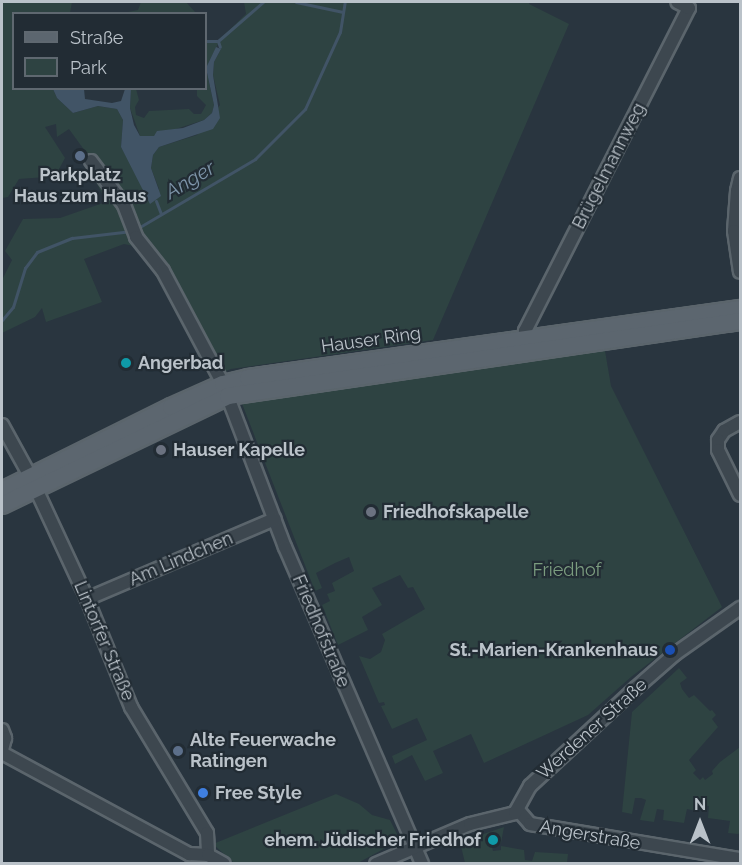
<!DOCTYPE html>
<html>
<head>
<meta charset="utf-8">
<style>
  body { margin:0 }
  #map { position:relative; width:742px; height:865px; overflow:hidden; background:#29353f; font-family:Raleway,sans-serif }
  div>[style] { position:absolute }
  .green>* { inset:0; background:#2e4342 }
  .water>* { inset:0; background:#415466 }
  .stream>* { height:3px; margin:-1.5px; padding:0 1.5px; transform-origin:1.5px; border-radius:1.5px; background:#415466 }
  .roads { filter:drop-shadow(2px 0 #5b656c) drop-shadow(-2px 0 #5b656c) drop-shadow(0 2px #5b656c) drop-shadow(0 -2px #5b656c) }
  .minor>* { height:12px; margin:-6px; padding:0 6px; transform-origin:6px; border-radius:6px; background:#3d474f }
  .major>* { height:16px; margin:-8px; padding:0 8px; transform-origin:8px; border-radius:8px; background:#5c666f }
  .dots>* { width:16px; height:16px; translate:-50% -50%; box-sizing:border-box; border:3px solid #222c34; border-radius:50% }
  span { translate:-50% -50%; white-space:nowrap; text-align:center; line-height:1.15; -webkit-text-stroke:4.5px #222c34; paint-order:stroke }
  .street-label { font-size:18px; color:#bac2c9 }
  .poi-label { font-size:18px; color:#bac2c9; font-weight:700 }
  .left { translate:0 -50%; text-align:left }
  .right { translate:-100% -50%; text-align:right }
  .park-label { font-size:18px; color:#7b9c7f }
  .water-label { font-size:20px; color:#7e95a9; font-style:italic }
  .frame { position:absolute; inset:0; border:3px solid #bac2c9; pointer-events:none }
  .legend { position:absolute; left:12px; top:12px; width:195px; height:78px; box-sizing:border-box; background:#222c34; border:2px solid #5f6870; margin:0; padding:8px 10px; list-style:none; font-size:18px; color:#bac2c9 }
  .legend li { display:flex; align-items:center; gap:12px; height:30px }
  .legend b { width:30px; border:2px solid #5f6870 }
  .north { position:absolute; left:670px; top:793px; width:60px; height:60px; -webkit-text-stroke:4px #222c34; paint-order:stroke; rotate:0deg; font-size:16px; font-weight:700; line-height:24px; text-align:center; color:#bac2c9 }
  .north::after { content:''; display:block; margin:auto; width:21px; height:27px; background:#bac2c9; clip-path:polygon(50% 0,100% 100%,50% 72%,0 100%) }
</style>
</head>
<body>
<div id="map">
  <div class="green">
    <i style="clip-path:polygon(2px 2px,72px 2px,70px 13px,14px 14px,14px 88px,53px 89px,57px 98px,73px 113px,98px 106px,117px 109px,123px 120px,121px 147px,141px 182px,146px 201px,159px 189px,151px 168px,153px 155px,159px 147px,197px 135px,220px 105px,213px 75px,214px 62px,221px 49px,219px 42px,206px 68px,214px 105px,212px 113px,204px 120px,154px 136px,140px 136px,130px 108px,131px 89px,136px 89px,139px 100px,135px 107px,136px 115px,144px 118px,149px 111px,189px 109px,194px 114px,201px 114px,206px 105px,197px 96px,197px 89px,206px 88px,206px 41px,218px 41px,246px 14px,244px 2px,530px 2px,529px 4px,569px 24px,433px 340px,231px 369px,218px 374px,163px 271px,131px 232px,134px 246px,124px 244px,84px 259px,102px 302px,46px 322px,42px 308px,35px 317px,2px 333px,2px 280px,12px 260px,5px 251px,23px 219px,60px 218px,106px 202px,93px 176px,98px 169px,69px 129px,57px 137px,56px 124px,45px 127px,65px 158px,58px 171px,46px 177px,19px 179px,8px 197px,2px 198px)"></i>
    <i style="clip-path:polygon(141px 2px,186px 2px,196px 13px,123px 13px,138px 10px)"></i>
    <i style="clip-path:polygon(604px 345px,611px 386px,722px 607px,631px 677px,588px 715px,484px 763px,471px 734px,433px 751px,443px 773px,425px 781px,412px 755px,395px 764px,392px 756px,427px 740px,417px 718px,392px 729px,381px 706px,385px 705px,384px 702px,379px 703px,359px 656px,370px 659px,381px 652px,385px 640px,382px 634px,425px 609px,413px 587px,408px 588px,400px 575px,372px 588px,382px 605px,362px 617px,368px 630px,338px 645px,322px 605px,330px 601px,327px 594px,335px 591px,332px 583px,354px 571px,349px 557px,335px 563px,316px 573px,322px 588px,315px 591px,241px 401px)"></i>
    <i style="clip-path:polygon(679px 668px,687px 678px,680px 683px,682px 689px,689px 698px,694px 695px,710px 711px,712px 710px,716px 715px,712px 719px,718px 727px,689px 760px,696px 770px,693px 773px,700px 780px,703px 777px,705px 780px,713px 774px,712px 771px,720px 762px,740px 747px,740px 833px,738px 834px,728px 833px,730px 821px,708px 818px,709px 806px,697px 805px,696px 811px,687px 809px,684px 823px,663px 820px,664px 810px,657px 809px,654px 822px,640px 820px,646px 800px,641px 798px,635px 798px,632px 814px,622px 812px,632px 712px)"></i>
    <i style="clip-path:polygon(336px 794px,359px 804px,372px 815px,390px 820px,400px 840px,356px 864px,234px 863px,213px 844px)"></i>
    <i style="clip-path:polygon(504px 827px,501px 843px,492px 847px,493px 851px,501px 850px,501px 846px,524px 850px,525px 860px,532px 861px,535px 852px,568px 854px,567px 863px,465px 863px,460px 842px)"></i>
  </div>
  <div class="water">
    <i style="clip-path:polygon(216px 47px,221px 49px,214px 62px,213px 75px,220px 118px,213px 129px,159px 147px,153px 155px,151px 168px,161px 196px,150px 204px,121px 147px,123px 120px,117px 109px,98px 106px,73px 113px,57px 98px,53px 89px,84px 89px,85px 99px,112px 103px,121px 101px,125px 89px,131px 89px,130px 108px,134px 125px,140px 136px,154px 136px,157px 131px,183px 128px,204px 120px,212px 113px,214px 105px,206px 68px)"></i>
  </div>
  <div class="stream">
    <i style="left:296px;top:2px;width:48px;rotate:12deg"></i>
    <i style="left:206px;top:41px;width:12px"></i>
    <i style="left:218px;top:41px;width:60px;rotate:-40.9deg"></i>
    <i style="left:218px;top:41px;width:6px;rotate:72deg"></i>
    <i style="left:156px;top:201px;width:14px;rotate:69deg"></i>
    <i style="left:138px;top:228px;width:136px;rotate:-30.5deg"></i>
    <i style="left:255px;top:159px;width:71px;rotate:-45deg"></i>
    <i style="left:305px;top:109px;width:85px;rotate:-65.6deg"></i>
    <i style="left:340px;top:32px;width:30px;rotate:-81deg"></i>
    <i style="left:2px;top:320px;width:17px;rotate:-50deg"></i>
    <i style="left:13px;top:307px;width:41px;rotate:-72.9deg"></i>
    <i style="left:25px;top:268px;width:20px;rotate:-53deg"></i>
    <i style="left:37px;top:252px;width:38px;rotate:-22deg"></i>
    <i style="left:72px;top:238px;width:60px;rotate:-6.7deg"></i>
  </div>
  <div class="roads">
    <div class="minor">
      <i style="left:91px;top:161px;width:55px;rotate:53.1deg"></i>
      <i style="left:124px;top:205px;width:34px;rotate:69deg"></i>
      <i style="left:136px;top:237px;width:43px;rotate:51.5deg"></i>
      <i style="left:163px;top:271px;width:128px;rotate:62deg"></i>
      <i style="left:223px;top:384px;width:174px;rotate:69.2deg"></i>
      <i style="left:285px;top:547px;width:345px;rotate:66.6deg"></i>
      <i style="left:740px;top:178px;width:13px;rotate:103deg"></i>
      <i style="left:737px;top:191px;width:40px;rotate:94.3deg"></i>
      <i style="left:734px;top:231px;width:41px;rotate:81.7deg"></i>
      <i style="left:524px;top:345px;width:14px;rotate:-86deg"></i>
      <i style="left:525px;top:331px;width:362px;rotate:-63.1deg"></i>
      <i style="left:689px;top:8px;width:13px;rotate:-153deg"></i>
      <i style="left:740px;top:422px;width:18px;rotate:151deg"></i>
      <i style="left:724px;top:431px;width:11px;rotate:124deg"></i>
      <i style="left:718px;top:440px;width:10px;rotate:90deg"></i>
      <i style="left:718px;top:450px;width:50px;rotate:63.9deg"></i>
      <i style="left:2px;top:425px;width:58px;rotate:61.2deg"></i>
      <i style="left:30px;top:476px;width:136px;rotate:65.1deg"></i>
      <i style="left:87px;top:599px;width:117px;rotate:67.8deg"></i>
      <i style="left:131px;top:707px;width:147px;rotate:58.9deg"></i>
      <i style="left:207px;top:833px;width:22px;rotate:87deg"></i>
      <i style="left:87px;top:599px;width:204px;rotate:-23.1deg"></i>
      <i style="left:2px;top:730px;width:9px;rotate:69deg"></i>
      <i style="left:5px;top:738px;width:12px;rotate:104deg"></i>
      <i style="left:2px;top:753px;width:213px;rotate:28.4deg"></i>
      <i style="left:189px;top:854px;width:19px;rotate:3deg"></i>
      <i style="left:208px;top:855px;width:18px;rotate:29deg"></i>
      <i style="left:518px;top:810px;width:18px;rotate:49deg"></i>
      <i style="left:530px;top:824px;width:213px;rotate:9.5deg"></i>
      <i style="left:376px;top:864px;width:102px;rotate:-23.1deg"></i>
      <i style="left:470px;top:824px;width:46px;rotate:-13.7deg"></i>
      <i style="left:515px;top:813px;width:31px;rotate:-61deg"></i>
      <i style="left:530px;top:786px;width:144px;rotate:-42.8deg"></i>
      <i style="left:636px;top:688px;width:52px;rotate:-41.1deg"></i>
      <i style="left:675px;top:654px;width:80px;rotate:-35.3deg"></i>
    </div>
    <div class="major">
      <i style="left:2px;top:491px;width:189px;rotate:-26.4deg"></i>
      <i style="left:171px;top:407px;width:57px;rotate:-23.9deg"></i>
      <i style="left:223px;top:384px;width:26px;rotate:-13deg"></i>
      <i style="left:248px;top:378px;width:497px;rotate:-8deg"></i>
      <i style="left:2px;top:505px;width:251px;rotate:-25.7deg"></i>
      <i style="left:228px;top:396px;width:517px;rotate:-8.33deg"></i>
    </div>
  </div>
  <div class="dots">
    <i style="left:80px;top:156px;background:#5c6f8a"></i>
    <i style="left:126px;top:363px;background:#0f9aa8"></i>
    <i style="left:161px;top:450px;background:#6b7280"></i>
    <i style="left:371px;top:512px;background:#6b7280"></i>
    <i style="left:670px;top:650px;background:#1a4fb4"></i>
    <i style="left:178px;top:751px;background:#5c6f8a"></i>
    <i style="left:203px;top:793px;background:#3f7fe0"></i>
    <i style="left:493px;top:840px;background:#0f9aa8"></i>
  </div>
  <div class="street-label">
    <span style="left:609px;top:166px;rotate:-63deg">Brügelmannweg</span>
    <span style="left:371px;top:340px;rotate:-8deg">Hauser Ring</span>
    <span style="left:181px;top:559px;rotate:-23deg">Am Lindchen</span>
    <span style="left:321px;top:631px;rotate:67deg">Friedhofstraße</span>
    <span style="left:104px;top:641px;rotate:67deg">Lintorfer Straße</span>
    <span style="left:592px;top:729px;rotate:-42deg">Werdener Straße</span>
    <span style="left:590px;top:835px;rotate:10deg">Angerstraße</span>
  </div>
  <div class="poi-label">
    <span style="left:80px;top:186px">Parkplatz<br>Haus zum Haus</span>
    <span class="left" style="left:138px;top:363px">Angerbad</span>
    <span class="left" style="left:173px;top:450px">Hauser Kapelle</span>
    <span class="left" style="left:383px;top:512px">Friedhofskapelle</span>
    <span class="right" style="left:658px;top:650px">St.-Marien-Krankenhaus</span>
    <span class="left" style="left:190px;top:751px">Alte Feuerwache<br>Ratingen</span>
    <span class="left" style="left:215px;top:793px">Free Style</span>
    <span class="right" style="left:481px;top:840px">ehem. Jüdischer Friedhof</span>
  </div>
  <div class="park-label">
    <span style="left:567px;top:570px">Friedhof</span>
  </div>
  <div class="water-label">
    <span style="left:190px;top:180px;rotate:-31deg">Anger</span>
  </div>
  <div class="frame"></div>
  <ul class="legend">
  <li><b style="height:8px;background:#5c666f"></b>Straße</li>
  <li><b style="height:16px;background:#2e4342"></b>Park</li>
  </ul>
  <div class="north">N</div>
</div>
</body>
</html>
